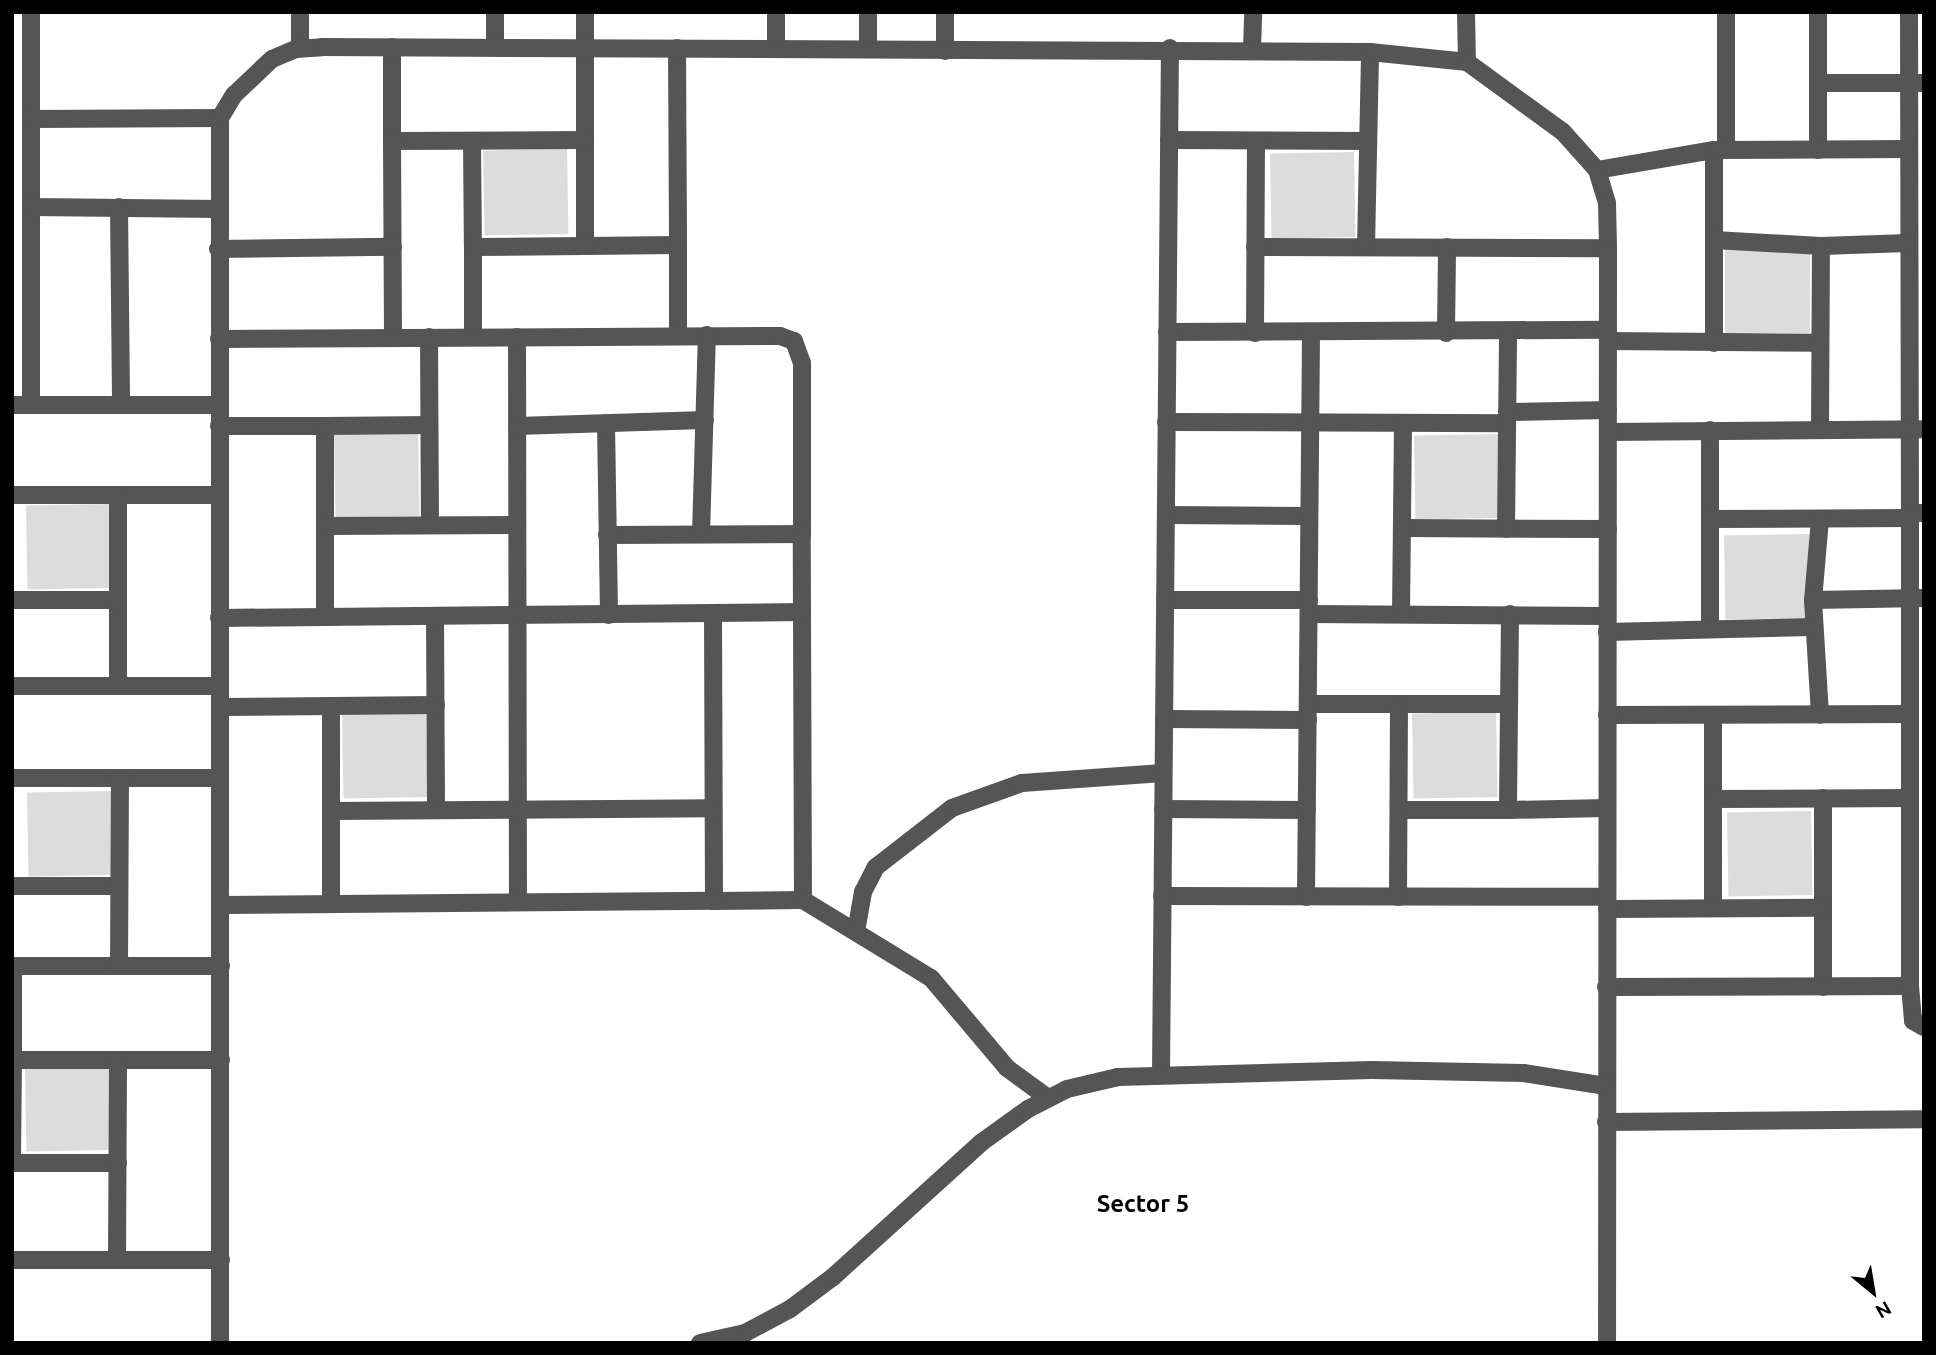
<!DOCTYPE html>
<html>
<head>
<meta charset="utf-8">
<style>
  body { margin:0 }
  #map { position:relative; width:1936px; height:1355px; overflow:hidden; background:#fff; font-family:Ubuntu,sans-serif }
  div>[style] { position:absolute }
  .green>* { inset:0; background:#dcdcdc; transform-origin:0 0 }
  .minor>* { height:18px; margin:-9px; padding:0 9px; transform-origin:9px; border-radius:9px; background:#555 }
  span { translate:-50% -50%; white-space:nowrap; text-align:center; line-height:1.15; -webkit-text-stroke:5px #fff; paint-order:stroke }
  .neighbourhood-label { font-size:24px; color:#000; font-weight:700 }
  .frame { position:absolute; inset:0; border:14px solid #000; pointer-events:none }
  .north { position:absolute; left:1838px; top:1257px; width:70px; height:70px; -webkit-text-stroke:5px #fff; paint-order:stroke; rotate:150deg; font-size:19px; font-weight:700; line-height:28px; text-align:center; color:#000 }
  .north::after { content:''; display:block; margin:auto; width:24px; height:32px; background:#000; clip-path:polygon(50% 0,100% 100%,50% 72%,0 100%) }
</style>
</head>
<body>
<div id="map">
  <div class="green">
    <i style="left:567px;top:149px;width:85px;height:84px;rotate:89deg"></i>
    <i style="left:1354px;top:152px;width:85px;height:84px;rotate:89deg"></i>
    <i style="left:1810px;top:249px;width:84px;height:85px;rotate:90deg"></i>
    <i style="left:418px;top:432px;width:84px;height:84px;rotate:89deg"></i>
    <i style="left:1498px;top:434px;width:84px;height:84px;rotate:89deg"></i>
    <i style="left:110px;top:504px;width:84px;height:84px;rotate:89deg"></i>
    <i style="left:1809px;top:534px;width:84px;height:85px;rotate:89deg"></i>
    <i style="left:1496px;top:712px;width:85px;height:84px;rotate:89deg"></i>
    <i style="left:426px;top:713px;width:84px;height:84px;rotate:89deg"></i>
    <i style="left:111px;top:791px;width:84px;height:84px;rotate:89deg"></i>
    <i style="left:1811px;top:811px;width:84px;height:84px;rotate:89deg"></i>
    <i style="left:109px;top:1066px;width:84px;height:84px;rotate:89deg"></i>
  </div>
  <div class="minor">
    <i style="left:31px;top:12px;width:393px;rotate:90deg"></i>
    <i style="left:300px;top:12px;width:36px;rotate:90deg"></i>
    <i style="left:495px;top:12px;width:35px;rotate:90deg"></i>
    <i style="left:585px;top:12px;width:234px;rotate:90deg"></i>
    <i style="left:585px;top:246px;width:93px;rotate:-0.6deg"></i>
    <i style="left:678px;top:245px;width:90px;rotate:90deg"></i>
    <i style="left:868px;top:12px;width:36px;rotate:90deg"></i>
    <i style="left:1466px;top:12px;width:50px;rotate:88.9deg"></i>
    <i style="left:1726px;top:12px;width:138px;rotate:90deg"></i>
    <i style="left:1818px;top:12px;width:138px;rotate:90deg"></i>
    <i style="left:1909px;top:12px;width:501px;rotate:89.89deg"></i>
    <i style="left:1910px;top:513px;width:14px"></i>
    <i style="left:392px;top:47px;width:94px;rotate:90deg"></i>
    <i style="left:392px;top:141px;width:193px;rotate:-0.3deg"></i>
    <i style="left:677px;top:48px;width:197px;rotate:89.7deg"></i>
    <i style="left:776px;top:48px;width:36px;rotate:-90deg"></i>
    <i style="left:1252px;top:48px;width:36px;rotate:-88deg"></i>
    <i style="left:945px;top:51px;width:39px;rotate:-90deg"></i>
    <i style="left:1818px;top:83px;width:106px"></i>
    <i style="left:31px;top:119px;width:189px;rotate:-0.3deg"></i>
    <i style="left:1169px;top:140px;width:198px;rotate:0.3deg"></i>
    <i style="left:392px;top:141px;width:196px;rotate:89.7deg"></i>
    <i style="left:472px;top:141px;width:106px;rotate:89.5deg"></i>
    <i style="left:1714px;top:150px;width:90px;rotate:90deg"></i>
    <i style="left:1714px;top:240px;width:107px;rotate:3.2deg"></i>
    <i style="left:1821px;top:246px;width:87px;rotate:-2deg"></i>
    <i style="left:1597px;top:170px;width:119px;rotate:-9.7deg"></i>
    <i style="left:1714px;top:150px;width:195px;rotate:-0.3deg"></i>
    <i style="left:31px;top:207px;width:187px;rotate:0.6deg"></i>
    <i style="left:119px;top:207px;width:198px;rotate:89.4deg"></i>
    <i style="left:1714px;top:240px;width:103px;rotate:90deg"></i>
    <i style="left:1255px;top:247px;width:353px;rotate:0.2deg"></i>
    <i style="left:1366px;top:247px;width:195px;rotate:-88.8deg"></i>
    <i style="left:218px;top:249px;width:175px;rotate:-0.7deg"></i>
    <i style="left:1167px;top:332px;width:441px;rotate:-0.3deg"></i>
    <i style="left:1255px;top:333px;width:192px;rotate:-89.7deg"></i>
    <i style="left:1446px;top:333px;width:86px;rotate:-89.3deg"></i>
    <i style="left:429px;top:337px;width:188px;rotate:89.7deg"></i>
    <i style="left:473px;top:337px;width:90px;rotate:-90deg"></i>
    <i style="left:473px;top:247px;width:112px;rotate:-0.5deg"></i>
    <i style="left:517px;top:337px;width:565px;rotate:89.9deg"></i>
    <i style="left:219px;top:339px;width:561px;rotate:-0.31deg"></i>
    <i style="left:780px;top:336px;width:15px;rotate:20deg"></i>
    <i style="left:794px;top:341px;width:23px;rotate:70deg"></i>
    <i style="left:802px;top:363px;width:171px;rotate:90deg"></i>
    <i style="left:802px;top:534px;width:195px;rotate:179.7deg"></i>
    <i style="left:1608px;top:341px;width:212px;rotate:0.5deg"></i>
    <i style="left:12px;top:405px;width:207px"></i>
    <i style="left:1507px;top:412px;width:101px;rotate:-1.1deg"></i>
    <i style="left:1166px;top:422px;width:341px;rotate:0.2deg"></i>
    <i style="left:606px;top:423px;width:192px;rotate:89.1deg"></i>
    <i style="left:219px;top:426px;width:106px"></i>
    <i style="left:517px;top:426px;width:188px;rotate:-1.8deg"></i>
    <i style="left:1820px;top:429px;width:183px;rotate:-89.7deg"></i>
    <i style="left:1710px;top:430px;width:89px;rotate:90deg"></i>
    <i style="left:1710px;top:519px;width:200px;rotate:-0.3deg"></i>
    <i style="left:1608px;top:432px;width:316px;rotate:-0.5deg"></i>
    <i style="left:12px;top:495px;width:207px"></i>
    <i style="left:1166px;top:515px;width:143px;rotate:0.4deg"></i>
    <i style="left:1710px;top:519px;width:107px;rotate:90deg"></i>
    <i style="left:1820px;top:519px;width:81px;rotate:94.9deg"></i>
    <i style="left:1813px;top:600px;width:115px;rotate:86.5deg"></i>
    <i style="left:325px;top:526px;width:100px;rotate:-90deg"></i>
    <i style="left:325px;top:426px;width:104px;rotate:-0.6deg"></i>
    <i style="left:1402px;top:528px;width:206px;rotate:0.3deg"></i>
    <i style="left:1506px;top:529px;width:195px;rotate:-89.4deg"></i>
    <i style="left:701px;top:534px;width:199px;rotate:-88.3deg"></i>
    <i style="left:12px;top:600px;width:106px"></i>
    <i style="left:118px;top:600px;width:86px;rotate:90deg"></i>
    <i style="left:118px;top:600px;width:104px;rotate:-90deg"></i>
    <i style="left:1165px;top:600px;width:144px"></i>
    <i style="left:1813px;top:600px;width:111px;rotate:-1deg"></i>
    <i style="left:713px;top:614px;width:287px;rotate:89.8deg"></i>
    <i style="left:714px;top:901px;width:89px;rotate:-0.6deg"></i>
    <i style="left:803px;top:900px;width:366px;rotate:-90.2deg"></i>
    <i style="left:1309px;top:614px;width:298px;rotate:0.4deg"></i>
    <i style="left:1401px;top:614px;width:191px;rotate:-89.4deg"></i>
    <i style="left:1510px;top:614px;width:196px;rotate:90.6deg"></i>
    <i style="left:1508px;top:810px;width:99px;rotate:-1.2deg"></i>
    <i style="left:435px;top:616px;width:194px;rotate:89.7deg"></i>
    <i style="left:325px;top:617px;width:91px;rotate:-90deg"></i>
    <i style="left:325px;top:526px;width:192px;rotate:-0.3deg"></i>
    <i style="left:219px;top:618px;width:583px;rotate:-0.59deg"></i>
    <i style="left:1607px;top:632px;width:207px;rotate:-1.4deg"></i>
    <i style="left:12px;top:686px;width:208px"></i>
    <i style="left:1308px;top:704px;width:201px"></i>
    <i style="left:331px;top:706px;width:198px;rotate:90deg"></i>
    <i style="left:220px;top:707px;width:216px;rotate:-0.5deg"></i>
    <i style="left:1607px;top:715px;width:303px;rotate:-0.2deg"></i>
    <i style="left:1713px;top:716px;width:83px;rotate:90deg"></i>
    <i style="left:1713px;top:799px;width:197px;rotate:-0.3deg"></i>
    <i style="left:1164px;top:719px;width:144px;rotate:0.4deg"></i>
    <i style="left:12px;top:778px;width:208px"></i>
    <i style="left:1823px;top:798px;width:189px;rotate:90deg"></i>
    <i style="left:1713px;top:799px;width:109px;rotate:90deg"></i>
    <i style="left:1163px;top:809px;width:144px;rotate:0.4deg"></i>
    <i style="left:1399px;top:810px;width:109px"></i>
    <i style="left:331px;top:811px;width:382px;rotate:-0.4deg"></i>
    <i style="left:12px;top:886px;width:107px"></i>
    <i style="left:1162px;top:896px;width:445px;rotate:0.1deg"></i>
    <i style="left:1306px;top:897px;width:564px;rotate:-89.49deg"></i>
    <i style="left:1398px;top:897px;width:193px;rotate:-89.7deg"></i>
    <i style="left:803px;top:900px;width:150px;rotate:31.4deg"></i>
    <i style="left:931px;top:978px;width:118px;rotate:49.8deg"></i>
    <i style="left:1007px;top:1068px;width:51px;rotate:36.2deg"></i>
    <i style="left:220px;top:905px;width:494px;rotate:-0.5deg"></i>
    <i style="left:1607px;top:909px;width:216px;rotate:-0.3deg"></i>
    <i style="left:856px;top:932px;width:41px;rotate:-80.1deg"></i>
    <i style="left:863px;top:892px;width:28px;rotate:-63deg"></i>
    <i style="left:876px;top:867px;width:96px;rotate:-37.8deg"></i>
    <i style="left:952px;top:808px;width:74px;rotate:-19.7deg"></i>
    <i style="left:1022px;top:783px;width:141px;rotate:-4.1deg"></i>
    <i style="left:12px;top:966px;width:209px"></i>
    <i style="left:13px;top:966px;width:94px;rotate:90deg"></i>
    <i style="left:13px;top:1060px;width:208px"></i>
    <i style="left:119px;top:966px;width:188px;rotate:-89.7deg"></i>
    <i style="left:1910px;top:986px;width:35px;rotate:85deg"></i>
    <i style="left:1913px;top:1021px;width:13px;rotate:29deg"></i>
    <i style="left:1606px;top:987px;width:304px;rotate:-0.2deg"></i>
    <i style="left:1910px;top:986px;width:473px;rotate:-90deg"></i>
    <i style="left:13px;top:1060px;width:103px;rotate:90.6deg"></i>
    <i style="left:12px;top:1163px;width:106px"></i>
    <i style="left:1161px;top:1074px;width:1026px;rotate:-89.5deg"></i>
    <i style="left:1606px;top:1122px;width:318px;rotate:-0.5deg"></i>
    <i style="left:117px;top:1259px;width:199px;rotate:-89.7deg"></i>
    <i style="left:12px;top:1260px;width:209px"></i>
    <i style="left:220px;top:1343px;width:1225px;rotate:-90deg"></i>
    <i style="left:220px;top:118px;width:27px;rotate:-59deg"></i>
    <i style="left:234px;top:95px;width:52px;rotate:-43.5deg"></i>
    <i style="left:272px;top:59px;width:26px;rotate:-23deg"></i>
    <i style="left:296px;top:49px;width:26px;rotate:-4deg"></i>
    <i style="left:322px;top:47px;width:1048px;rotate:0.27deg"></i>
    <i style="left:1370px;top:52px;width:98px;rotate:5.9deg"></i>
    <i style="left:1467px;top:62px;width:119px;rotate:36.1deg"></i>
    <i style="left:1563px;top:132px;width:51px;rotate:48.2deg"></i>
    <i style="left:1597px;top:170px;width:34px;rotate:73deg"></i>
    <i style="left:1607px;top:203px;width:45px;rotate:88.7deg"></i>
    <i style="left:1608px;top:248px;width:1095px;rotate:90.05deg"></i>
    <i style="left:700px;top:1343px;width:46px;rotate:-12.5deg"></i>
    <i style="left:745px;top:1333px;width:51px;rotate:-28.1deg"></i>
    <i style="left:790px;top:1309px;width:54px;rotate:-36.7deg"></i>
    <i style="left:833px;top:1277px;width:201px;rotate:-42.2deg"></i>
    <i style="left:982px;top:1142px;width:57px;rotate:-35.7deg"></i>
    <i style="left:1028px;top:1109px;width:44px;rotate:-27.1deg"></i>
    <i style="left:1067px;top:1089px;width:52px;rotate:-13.2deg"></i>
    <i style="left:1118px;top:1077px;width:254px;rotate:-1.6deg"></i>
    <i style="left:1372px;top:1070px;width:151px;rotate:1.1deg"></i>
    <i style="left:1523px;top:1073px;width:84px;rotate:8.9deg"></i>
  </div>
  <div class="neighbourhood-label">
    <span style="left:1143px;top:1204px">Sector 5</span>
  </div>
  <div class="frame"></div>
  <div class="north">N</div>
</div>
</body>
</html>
